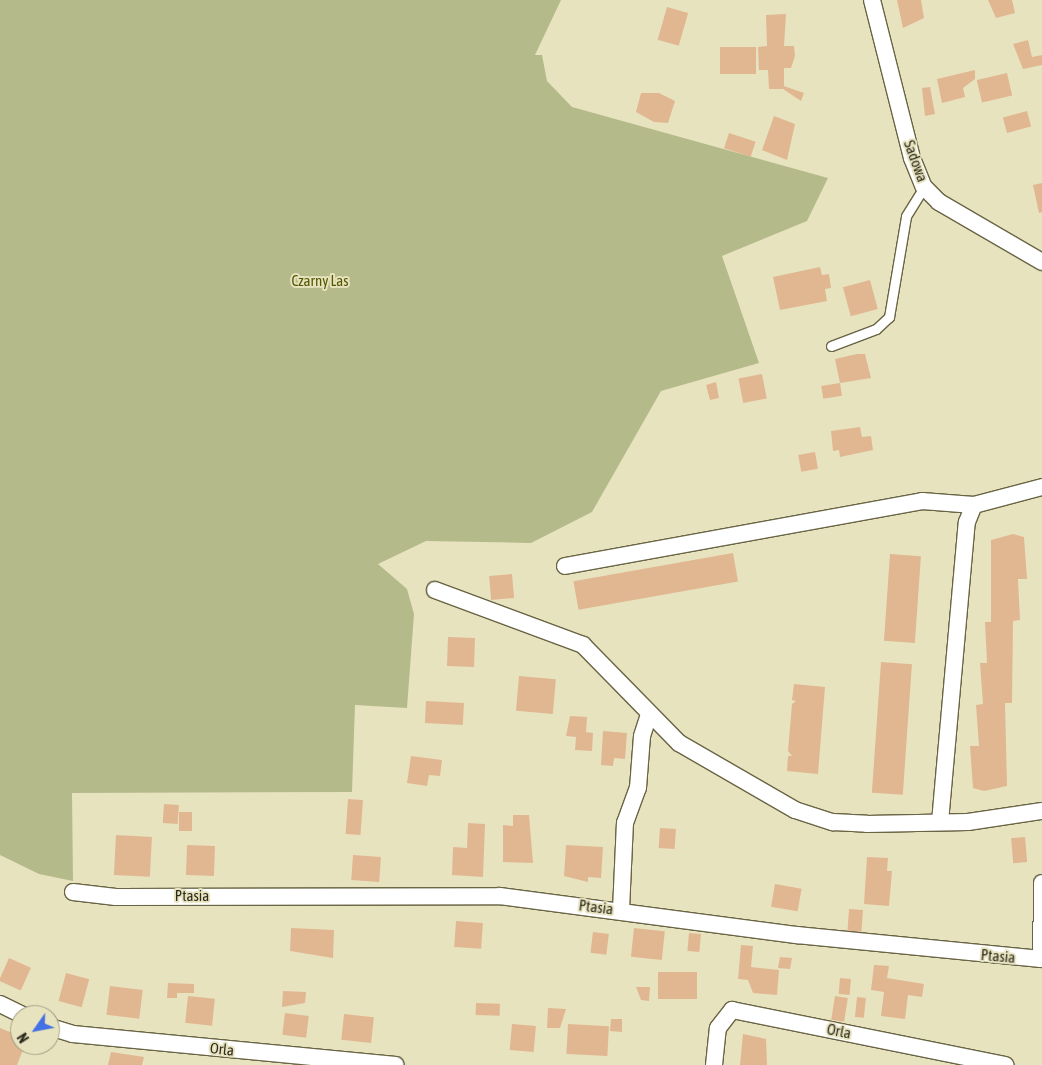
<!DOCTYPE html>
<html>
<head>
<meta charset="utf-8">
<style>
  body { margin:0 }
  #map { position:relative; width:1042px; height:1065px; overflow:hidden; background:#e8e3bf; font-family:"Asap Condensed",sans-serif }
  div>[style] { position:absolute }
  .green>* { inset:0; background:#b5ba8b }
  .building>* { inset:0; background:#e1b792; transform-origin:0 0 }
  .roads { filter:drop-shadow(1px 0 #696444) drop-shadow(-1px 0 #696444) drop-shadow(0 1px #696444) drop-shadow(0 -1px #696444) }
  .service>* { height:9px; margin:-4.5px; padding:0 4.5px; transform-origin:4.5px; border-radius:4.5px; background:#fff }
  .minor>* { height:16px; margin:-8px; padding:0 8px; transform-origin:8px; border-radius:8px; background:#fff }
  span { translate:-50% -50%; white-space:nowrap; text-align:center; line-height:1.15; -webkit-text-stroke:4px #e8e3bf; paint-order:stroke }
  .street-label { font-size:15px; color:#2d2b1d }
  .park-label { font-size:15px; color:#535800 }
  .north { position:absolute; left:10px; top:1005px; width:50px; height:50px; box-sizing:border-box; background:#e8e3bf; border:1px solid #9d997e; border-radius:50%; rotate:237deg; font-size:14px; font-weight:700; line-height:20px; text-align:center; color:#2d2b1d }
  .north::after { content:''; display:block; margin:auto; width:18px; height:22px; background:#4471e3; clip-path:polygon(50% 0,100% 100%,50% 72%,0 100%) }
</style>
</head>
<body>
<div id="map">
  <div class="green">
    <i style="clip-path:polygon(0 0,561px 0,535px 55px,542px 55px,547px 81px,572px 107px,828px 178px,807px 221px,722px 256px,759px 363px,661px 391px,592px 512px,531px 543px,426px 541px,378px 564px,407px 589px,414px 614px,407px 708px,355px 705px,352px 792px,72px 793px,73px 881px,39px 874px,0 855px)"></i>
  </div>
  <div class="building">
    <i style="clip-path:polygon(897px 0,921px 0,924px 18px,903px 28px)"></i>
    <i style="clip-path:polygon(988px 0,1012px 0,1015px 13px,996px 18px)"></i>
    <i style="left:667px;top:7px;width:22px;height:34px;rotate:16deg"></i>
    <i style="clip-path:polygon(786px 14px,784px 46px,794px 46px,795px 56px,791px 68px,784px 68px,784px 86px,804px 93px,801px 101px,783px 89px,769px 89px,768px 70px,759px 70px,758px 47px,767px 46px,766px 15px)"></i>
    <i style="clip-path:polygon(1028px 40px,1032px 57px,1042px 55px,1042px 65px,1023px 69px,1013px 44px)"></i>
    <i style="left:756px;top:47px;width:27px;height:36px;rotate:90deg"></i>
    <i style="clip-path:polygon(975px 70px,975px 79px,963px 88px,965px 97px,942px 103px,937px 79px)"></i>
    <i style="left:1007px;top:73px;width:23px;height:31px;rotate:77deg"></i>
    <i style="clip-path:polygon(930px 87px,935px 114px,925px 116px,922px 88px)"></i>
    <i style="clip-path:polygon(641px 93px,659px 93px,675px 101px,668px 123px,654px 122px,636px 112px)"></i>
    <i style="left:1027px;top:111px;width:16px;height:25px;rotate:75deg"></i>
    <i style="clip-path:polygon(774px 116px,795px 124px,787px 160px,762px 150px)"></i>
    <i style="left:729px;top:133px;width:28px;height:16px;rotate:18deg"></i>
    <i style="clip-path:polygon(1042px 183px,1042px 212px,1039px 213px,1033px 185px)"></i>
    <i style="clip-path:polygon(820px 267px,822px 275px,829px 274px,831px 288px,825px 289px,827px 301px,780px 310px,773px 277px)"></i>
    <i style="left:870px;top:280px;width:30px;height:28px;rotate:75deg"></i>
    <i style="clip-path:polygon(857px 354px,865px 354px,871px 378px,840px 383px,835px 359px)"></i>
    <i style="left:762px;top:374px;width:25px;height:24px;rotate:79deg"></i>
    <i style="clip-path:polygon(716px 382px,719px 398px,710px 400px,706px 385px)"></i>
    <i style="left:840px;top:383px;width:13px;height:19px;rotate:81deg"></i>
    <i style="clip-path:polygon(860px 427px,862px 437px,871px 436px,873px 450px,840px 457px,839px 450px,833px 451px,831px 431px)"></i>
    <i style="left:815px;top:452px;width:17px;height:17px;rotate:80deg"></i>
    <i style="clip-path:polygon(1013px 534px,1024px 537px,1027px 579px,1018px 579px,1020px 620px,1013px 621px,1012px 703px,1005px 703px,1007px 786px,984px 791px,973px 788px,970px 746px,979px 746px,976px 705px,983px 704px,980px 663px,987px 663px,985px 622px,991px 622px,991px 540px)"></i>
    <i style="left:733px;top:553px;width:29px;height:162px;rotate:80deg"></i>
    <i style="left:890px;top:554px;width:31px;height:87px;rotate:4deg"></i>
    <i style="left:512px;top:574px;width:24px;height:23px;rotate:85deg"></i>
    <i style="left:448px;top:637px;width:27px;height:29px;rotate:2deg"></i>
    <i style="left:881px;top:662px;width:31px;height:131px;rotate:4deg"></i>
    <i style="left:519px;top:676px;width:37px;height:35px;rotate:5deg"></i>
    <i style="clip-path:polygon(794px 684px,825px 687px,818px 774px,787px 771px,788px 756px,792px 756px,788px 751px,792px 704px,796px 701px,792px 700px)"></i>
    <i style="left:426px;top:701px;width:38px;height:22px;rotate:3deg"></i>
    <i style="clip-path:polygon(570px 716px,587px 717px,586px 732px,593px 733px,592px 751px,575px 750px,576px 737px,566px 736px)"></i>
    <i style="clip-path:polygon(603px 731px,627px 733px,625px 759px,614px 758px,613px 766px,601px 765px)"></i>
    <i style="clip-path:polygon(411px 756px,442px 760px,440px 776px,429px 775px,427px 786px,407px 783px)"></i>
    <i style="left:348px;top:799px;width:15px;height:35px;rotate:4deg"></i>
    <i style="left:164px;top:804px;width:15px;height:19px;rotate:4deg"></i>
    <i style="left:179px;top:812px;width:13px;height:19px"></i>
    <i style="clip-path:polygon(513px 815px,529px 815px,533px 863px,503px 862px,503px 825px,513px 826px)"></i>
    <i style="clip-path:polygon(468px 823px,485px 824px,483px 877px,452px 875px,453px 847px,467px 848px)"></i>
    <i style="left:660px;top:828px;width:16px;height:20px;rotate:4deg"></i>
    <i style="left:116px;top:835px;width:36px;height:40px;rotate:3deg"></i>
    <i style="left:1025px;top:837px;width:25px;height:14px;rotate:85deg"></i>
    <i style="left:187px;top:845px;width:28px;height:30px;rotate:2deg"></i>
    <i style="clip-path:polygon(566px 845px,603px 847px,601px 878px,588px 877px,588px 882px,564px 876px)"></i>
    <i style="left:353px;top:855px;width:28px;height:25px;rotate:4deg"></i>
    <i style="clip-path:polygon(867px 857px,888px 858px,887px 871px,892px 871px,889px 906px,864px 904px)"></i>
    <i style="left:775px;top:884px;width:27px;height:23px;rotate:10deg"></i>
    <i style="left:849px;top:909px;width:14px;height:22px;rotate:4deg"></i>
    <i style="left:456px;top:921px;width:27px;height:26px;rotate:4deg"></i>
    <i style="clip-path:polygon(291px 928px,334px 930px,333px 958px,290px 951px)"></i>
    <i style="left:634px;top:928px;width:31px;height:29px;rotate:6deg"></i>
    <i style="left:593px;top:932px;width:16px;height:21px;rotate:7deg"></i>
    <i style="left:689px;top:933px;width:12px;height:18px;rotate:5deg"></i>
    <i style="clip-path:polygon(741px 945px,753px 946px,751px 967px,779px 970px,777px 995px,753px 993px,748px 980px,738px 979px)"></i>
    <i style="clip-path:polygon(780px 957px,792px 958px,790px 969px,778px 968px)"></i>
    <i style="left:9px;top:958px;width:24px;height:25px;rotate:24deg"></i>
    <i style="clip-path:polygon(874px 965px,889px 966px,887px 978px,924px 984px,922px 997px,908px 995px,905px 1019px,881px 1016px,884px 992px,871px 990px)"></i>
    <i style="left:658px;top:972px;width:39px;height:27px"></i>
    <i style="left:66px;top:973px;width:24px;height:29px;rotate:15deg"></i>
    <i style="left:840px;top:978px;width:11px;height:16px;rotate:5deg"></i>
    <i style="clip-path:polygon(168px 983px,194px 984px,194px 993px,177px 993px,177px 998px,167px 998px)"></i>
    <i style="left:110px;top:986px;width:33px;height:29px;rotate:7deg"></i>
    <i style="clip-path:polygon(636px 987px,650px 987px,649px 1001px,641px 1000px)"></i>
    <i style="clip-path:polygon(283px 991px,306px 992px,305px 1003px,282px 1007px)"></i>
    <i style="left:188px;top:996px;width:27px;height:27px;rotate:6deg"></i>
    <i style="left:835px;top:996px;width:13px;height:24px;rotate:9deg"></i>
    <i style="left:857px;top:997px;width:9px;height:20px;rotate:6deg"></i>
    <i style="left:476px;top:1003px;width:24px;height:12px;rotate:2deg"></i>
    <i style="clip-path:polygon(548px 1008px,566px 1009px,560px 1028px,547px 1028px)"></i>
    <i style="left:285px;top:1013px;width:24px;height:22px;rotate:7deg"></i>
    <i style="left:344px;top:1014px;width:30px;height:26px;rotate:6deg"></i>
    <i style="clip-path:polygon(611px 1019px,622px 1019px,622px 1032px,610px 1031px)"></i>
    <i style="left:512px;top:1024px;width:24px;height:26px;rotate:5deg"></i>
    <i style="left:568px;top:1024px;width:41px;height:30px;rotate:3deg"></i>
    <i style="clip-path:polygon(0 1028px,20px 1036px,20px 1045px,25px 1045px,17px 1065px,0 1065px)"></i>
    <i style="clip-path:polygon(743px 1034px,766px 1039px,767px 1065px,740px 1065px)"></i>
    <i style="clip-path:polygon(111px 1052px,144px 1057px,142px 1065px,108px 1065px)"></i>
  </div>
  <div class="roads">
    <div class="service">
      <i style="left:831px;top:346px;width:48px;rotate:-20.7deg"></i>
      <i style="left:876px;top:329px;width:18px;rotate:-43deg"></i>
      <i style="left:889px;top:317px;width:102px;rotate:-80.4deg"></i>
      <i style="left:906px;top:216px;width:34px;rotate:-58deg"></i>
    </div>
    <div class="minor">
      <i style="left:872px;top:0;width:163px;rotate:75.8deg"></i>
      <i style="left:912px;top:158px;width:31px;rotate:68deg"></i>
      <i style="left:924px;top:187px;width:21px;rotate:45deg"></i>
      <i style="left:939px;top:202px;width:119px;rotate:30.2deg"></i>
      <i style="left:565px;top:566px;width:363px;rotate:-10.3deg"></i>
      <i style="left:922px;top:501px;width:52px;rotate:4.4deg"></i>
      <i style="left:974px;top:505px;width:70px;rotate:-14.8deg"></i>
      <i style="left:435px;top:590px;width:158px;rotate:20.4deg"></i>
      <i style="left:583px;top:645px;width:137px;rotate:45.6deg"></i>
      <i style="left:679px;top:743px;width:134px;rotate:30deg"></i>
      <i style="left:795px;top:810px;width:40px;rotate:18deg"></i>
      <i style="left:833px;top:822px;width:34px;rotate:3deg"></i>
      <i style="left:867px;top:824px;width:101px;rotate:-1.1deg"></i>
      <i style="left:968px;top:822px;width:75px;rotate:-8.5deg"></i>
      <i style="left:940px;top:822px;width:301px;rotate:-84.9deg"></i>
      <i style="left:967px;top:522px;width:18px;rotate:-68deg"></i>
      <i style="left:73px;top:892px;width:43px;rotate:6.6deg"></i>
      <i style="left:116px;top:897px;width:384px;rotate:-0.1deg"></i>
      <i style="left:500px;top:896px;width:300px;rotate:7.5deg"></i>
      <i style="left:797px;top:935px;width:245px;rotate:5.6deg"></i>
      <i style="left:1041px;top:959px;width:76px;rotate:-89.2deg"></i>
      <i style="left:621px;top:910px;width:87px;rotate:-87.4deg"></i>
      <i style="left:625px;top:823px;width:37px;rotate:-70deg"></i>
      <i style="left:638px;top:788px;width:52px;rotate:-85.6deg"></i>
      <i style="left:642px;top:736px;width:22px;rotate:-72deg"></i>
      <i style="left:0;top:1004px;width:25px;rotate:26deg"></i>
      <i style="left:50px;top:1027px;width:24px;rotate:17deg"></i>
      <i style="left:73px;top:1034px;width:324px;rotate:5.5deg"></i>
      <i style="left:714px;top:1065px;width:37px;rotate:-84deg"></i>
      <i style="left:718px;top:1028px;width:23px;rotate:-52deg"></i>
      <i style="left:732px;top:1010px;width:279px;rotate:11.4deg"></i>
    </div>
  </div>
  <div class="street-label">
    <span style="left:916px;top:161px;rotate:70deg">Sadowa</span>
    <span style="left:192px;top:896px">Ptasia</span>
    <span style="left:596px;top:907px;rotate:7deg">Ptasia</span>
    <span style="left:998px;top:956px;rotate:5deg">Ptasia</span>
    <span style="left:839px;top:1031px;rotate:11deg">Orla</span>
    <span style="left:222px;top:1049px;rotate:6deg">Orla</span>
  </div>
  <div class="park-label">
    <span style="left:320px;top:281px">Czarny Las</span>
  </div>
  <div class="north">N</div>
</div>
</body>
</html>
